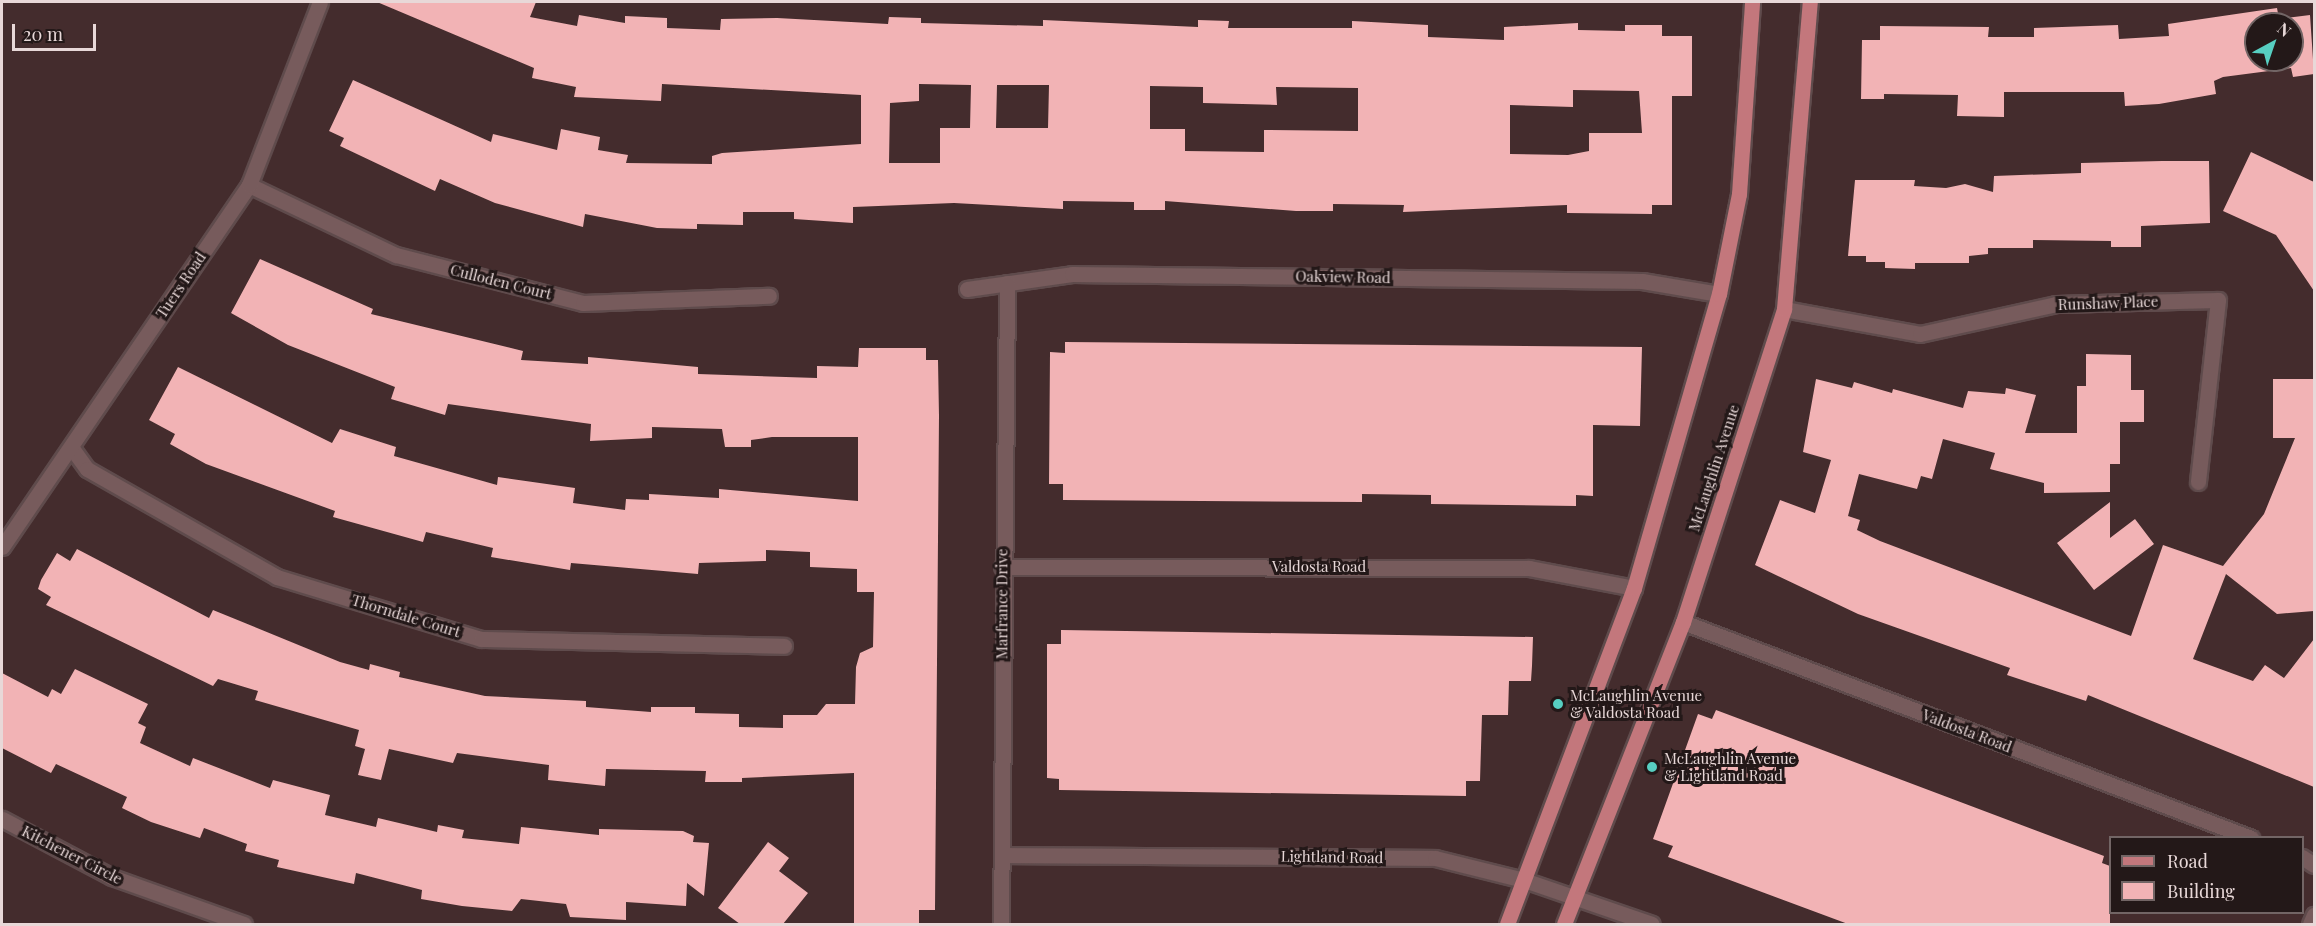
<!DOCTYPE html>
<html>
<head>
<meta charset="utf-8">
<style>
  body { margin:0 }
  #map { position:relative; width:2316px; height:926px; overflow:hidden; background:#442c2d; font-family:"Playfair Display",serif }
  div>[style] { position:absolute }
  .building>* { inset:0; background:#f2b3b5 }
  .roads { filter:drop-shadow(2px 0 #5f4b4c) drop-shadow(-2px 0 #5f4b4c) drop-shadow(0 2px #5f4b4c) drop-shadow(0 -2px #5f4b4c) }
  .minor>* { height:15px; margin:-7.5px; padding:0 7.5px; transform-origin:7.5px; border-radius:7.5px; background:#775b5c }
  .major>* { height:15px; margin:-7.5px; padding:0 7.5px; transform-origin:7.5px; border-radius:7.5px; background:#c3777c }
  .dots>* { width:16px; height:16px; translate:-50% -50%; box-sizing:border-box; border:3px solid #231818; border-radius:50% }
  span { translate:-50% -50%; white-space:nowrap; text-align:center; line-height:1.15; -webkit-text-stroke:6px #231818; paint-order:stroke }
  .street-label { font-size:15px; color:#e8d8d8 }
  .poi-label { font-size:15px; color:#e8d8d8 }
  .left { translate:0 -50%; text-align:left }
  .frame { position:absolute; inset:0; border:3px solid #e8d8d8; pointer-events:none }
  .legend { position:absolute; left:2109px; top:836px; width:195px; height:78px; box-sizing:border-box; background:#231818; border:2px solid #726565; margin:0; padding:8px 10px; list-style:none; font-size:18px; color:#e8d8d8 }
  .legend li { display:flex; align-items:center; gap:12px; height:30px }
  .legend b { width:30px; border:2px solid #726565 }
  .north { position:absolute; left:2244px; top:12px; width:60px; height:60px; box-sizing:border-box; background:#231818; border:2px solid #726565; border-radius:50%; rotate:40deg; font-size:16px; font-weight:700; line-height:24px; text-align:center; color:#e8d8d8 }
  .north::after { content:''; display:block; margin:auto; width:21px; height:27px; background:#57cec1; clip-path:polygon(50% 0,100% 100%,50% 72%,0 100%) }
  .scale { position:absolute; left:12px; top:24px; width:84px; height:27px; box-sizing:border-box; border:3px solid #e8d8d8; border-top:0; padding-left:8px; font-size:18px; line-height:21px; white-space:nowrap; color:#e8d8d8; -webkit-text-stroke:4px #231818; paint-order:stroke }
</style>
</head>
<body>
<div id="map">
  <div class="building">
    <i style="clip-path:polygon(evenodd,377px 2px,536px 2px,530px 17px,577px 26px,579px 15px,625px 23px,625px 16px,667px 18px,667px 28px,720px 30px,721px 19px,777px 18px,888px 24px,889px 17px,921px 18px,921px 23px,1043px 26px,1043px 20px,1198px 27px,1198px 20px,1229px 21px,1228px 28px,1352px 28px,1352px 21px,1428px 25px,1428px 37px,1504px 40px,1504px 27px,1578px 23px,1578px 30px,1625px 31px,1625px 25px,1662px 25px,1662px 36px,1692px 36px,1692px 96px,1672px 96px,1672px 205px,1652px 205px,1652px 214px,1567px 213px,1567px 205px,1403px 212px,1404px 205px,1333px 204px,1333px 211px,1296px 211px,1165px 201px,1165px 210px,1134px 210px,1134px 202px,1063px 201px,1063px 209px,954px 203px,853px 207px,853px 223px,794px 219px,794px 212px,743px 212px,743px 225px,697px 224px,697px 229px,657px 228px,585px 214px,583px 227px,495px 203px,440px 179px,435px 191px,340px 146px,344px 138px,329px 131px,353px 80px,491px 142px,493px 134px,557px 150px,561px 129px,600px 137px,598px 150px,628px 155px,626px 163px,712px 164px,712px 156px,722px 153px,861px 144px,861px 95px,662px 84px,661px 101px,574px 97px,576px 87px,532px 78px,534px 68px,377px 2px,919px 84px,971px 85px,970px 128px,940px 128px,940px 163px,889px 163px,890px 103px,919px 101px,919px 84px,377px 2px,997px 85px,1049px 85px,1048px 128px,996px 128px,997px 85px,377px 2px,1150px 86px,1203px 87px,1203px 103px,1277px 105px,1276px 87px,1358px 88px,1358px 131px,1264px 130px,1264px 152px,1185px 151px,1185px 129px,1150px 129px,1150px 86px,377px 2px,1573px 90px,1639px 91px,1642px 133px,1589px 133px,1589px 151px,1568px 155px,1510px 154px,1510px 105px,1573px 107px,1573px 90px)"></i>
    <i style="clip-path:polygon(evenodd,2277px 8px,2279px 19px,2310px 15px,2314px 74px,2293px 77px,2291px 68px,2223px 77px,2214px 81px,2216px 94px,2159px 104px,2125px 106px,2124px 92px,2004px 92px,2004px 117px,1957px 116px,1958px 95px,1884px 94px,1884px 99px,1861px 99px,1862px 40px,1880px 40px,1880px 26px,1989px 27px,1988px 37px,2034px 37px,2034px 28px,2118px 25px,2119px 39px,2169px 36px,2168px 24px,2277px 8px,2256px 24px,2292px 24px,2292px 60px,2256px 60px,2256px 24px)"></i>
    <i style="clip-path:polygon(2251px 152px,2314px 182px,2314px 291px,2276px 235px,2223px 211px)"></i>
    <i style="clip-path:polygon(2162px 161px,2209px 161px,2210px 223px,2141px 226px,2141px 247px,2111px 247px,2111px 241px,2033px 240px,2033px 248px,1988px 248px,1988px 254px,1969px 256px,1969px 263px,1915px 263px,1915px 269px,1885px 268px,1885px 262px,1866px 262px,1866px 256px,1848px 256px,1855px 180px,1915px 180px,1914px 186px,1946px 188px,1965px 184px,1993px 192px,1994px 176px,2081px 173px,2081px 163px)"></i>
    <i style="clip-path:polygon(260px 259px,373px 309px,371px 314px,523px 351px,521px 360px,588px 364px,588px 357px,698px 367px,698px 374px,817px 378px,817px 366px,858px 367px,859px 348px,926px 348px,926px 360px,938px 360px,939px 416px,935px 910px,919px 910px,919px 924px,854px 924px,854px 773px,742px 778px,742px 782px,705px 782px,706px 771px,606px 769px,605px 786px,548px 780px,549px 765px,457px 753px,453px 763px,389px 749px,381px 780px,358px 775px,365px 749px,355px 746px,359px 730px,255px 700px,258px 691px,218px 679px,213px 686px,46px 605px,51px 597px,38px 589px,41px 580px,57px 553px,70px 561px,77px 549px,209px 618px,213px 610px,340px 662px,369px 670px,370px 664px,400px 672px,399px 677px,485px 696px,586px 701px,586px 707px,651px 712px,651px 707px,695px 707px,695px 713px,739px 714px,739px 727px,783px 728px,783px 715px,817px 715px,826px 704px,855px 704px,856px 667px,860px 653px,873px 647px,874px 592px,857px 592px,857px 569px,810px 567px,810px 552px,766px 550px,766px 561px,699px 563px,698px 574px,571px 563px,570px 570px,491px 557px,493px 548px,426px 532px,423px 542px,333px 517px,335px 511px,206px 464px,170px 444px,175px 434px,149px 420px,178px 367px,332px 443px,340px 429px,396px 447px,394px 456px,497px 485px,498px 477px,575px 488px,573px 503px,625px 510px,626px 499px,649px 500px,649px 494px,719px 498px,719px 489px,858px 501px,858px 437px,772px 437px,751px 440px,751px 447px,725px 447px,722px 429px,652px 427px,652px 438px,590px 441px,591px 424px,448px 404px,445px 415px,391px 399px,395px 387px,288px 345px,231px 313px)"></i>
    <i style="clip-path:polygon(1065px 342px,1642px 347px,1640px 426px,1593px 425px,1593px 496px,1576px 495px,1576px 506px,1431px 504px,1431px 495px,1362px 494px,1362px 502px,1063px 500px,1063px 484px,1049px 484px,1050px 352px,1065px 353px)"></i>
    <i style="clip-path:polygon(2086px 354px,2131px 355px,2131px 390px,2144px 390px,2144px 422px,2120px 422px,2120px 464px,2110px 464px,2110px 492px,2044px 493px,2044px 483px,1990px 469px,1995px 453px,1943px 439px,1932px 479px,1921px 476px,1917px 489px,1859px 474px,1848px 516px,1860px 520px,1857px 530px,1880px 541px,2131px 636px,2163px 545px,2223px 566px,2264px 514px,2295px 438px,2273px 438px,2273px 379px,2314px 379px,2314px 611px,2277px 614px,2226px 574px,2193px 659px,2253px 681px,2265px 665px,2284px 678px,2314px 639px,2314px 787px,2088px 695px,2086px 701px,2007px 675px,2010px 668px,1858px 614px,1755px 565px,1780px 500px,1815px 513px,1831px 460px,1803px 452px,1816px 379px,1852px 388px,1854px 382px,1892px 393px,1893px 389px,1963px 408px,1968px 391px,2005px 394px,2006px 388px,2036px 395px,2025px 433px,2077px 433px,2077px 386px,2086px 386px)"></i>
    <i style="clip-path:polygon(2110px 502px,2110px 538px,2135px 519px,2154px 544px,2094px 590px,2057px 543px)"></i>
    <i style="clip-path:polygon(1061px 630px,1533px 637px,1532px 666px,1531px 681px,1509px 681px,1508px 715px,1482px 715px,1480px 781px,1466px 781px,1466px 796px,1059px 790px,1059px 779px,1047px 778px,1047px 644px,1061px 644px)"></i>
    <i style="clip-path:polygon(75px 669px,148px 704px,138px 723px,146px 727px,140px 743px,190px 766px,193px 758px,270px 788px,273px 780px,330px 795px,325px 815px,376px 827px,378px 818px,437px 832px,438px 825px,464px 830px,462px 838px,519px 844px,521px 827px,599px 835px,599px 829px,683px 831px,694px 836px,693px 842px,709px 843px,704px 896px,687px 883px,686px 906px,626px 902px,626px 920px,570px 917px,566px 904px,521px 899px,512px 911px,462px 906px,421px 899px,422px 890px,356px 873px,354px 884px,277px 867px,279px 860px,245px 851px,247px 844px,204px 828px,200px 838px,151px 822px,122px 808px,127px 797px,56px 764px,51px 773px,2px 748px,2px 673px,48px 697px,52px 689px,61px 694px)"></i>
    <i style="clip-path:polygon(1716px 710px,2104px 856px,2102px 863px,2110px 866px,2110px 924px,1848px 924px,1668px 857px,1673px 846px,1653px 839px,1698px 714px,1712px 719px)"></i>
    <i style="clip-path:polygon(768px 842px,789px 858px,779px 871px,808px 893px,783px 924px,740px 924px,718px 908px)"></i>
  </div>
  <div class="roads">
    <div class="minor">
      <i style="left:249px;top:185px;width:163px;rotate:25.5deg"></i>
      <i style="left:396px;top:255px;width:193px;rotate:14.4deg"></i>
      <i style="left:583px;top:303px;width:186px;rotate:-2.2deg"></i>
      <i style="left:967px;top:289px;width:106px;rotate:-8.1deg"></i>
      <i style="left:1072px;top:274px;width:570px;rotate:0.7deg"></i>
      <i style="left:1642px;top:281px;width:78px;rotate:9.6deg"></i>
      <i style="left:1784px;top:309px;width:138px;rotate:10.4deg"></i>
      <i style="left:1920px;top:334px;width:139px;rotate:-12.4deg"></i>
      <i style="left:2056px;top:304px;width:162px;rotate:-1.4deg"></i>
      <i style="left:2218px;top:300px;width:183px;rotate:96.3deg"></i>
      <i style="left:71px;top:447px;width:27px;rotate:54deg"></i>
      <i style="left:87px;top:469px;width:219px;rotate:29.6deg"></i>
      <i style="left:277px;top:577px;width:213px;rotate:16.9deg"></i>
      <i style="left:481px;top:639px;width:303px;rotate:1.3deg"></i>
      <i style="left:2px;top:547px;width:438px;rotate:-55.7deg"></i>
      <i style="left:249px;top:185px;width:196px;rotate:-68.8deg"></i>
      <i style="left:1002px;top:567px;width:527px;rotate:0.11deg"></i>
      <i style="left:1529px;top:568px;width:107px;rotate:10.8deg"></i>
      <i style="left:1683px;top:622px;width:608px;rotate:20.82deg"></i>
      <i style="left:2px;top:819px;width:124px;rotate:27.8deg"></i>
      <i style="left:112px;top:877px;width:140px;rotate:19.6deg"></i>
      <i style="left:1003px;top:855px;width:432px;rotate:0.4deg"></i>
      <i style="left:1435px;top:858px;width:92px;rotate:13.9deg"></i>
      <i style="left:1524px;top:880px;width:135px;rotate:19deg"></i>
      <i style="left:2302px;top:857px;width:14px;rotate:34deg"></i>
      <i style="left:1001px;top:924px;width:641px;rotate:-89.46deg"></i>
      <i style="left:2310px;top:924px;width:10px;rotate:-66deg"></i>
    </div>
    <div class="major">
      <i style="left:1507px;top:924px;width:359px;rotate:-69.3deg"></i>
      <i style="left:1634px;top:588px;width:306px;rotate:-73.9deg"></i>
      <i style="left:1719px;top:294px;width:102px;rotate:-78.7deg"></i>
      <i style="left:1739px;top:194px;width:192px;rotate:-86.1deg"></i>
      <i style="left:1564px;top:924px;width:325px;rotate:-68.5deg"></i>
      <i style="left:1683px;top:622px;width:329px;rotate:-72.1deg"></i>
      <i style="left:1784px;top:309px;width:308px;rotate:-85.2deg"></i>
    </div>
  </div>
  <div class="dots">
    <i style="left:1558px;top:704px;background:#57cec1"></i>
    <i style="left:1652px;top:767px;background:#57cec1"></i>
  </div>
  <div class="street-label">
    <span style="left:1343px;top:277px;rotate:1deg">Oakview Road</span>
    <span style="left:501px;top:282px;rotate:14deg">Culloden Court</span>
    <span style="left:181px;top:285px;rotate:-56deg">Tuers Road</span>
    <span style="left:2108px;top:303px;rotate:-2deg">Runshaw Place</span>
    <span style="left:1714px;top:468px;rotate:-72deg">McLaughlin Avenue</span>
    <span style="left:1319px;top:567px">Valdosta Road</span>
    <span style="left:1002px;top:604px;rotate:-90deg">Marfrance Drive</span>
    <span style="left:406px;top:616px;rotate:17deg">Thorndale Court</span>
    <span style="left:1967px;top:731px;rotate:21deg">Valdosta Road</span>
    <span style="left:72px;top:855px;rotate:27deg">Kitchener Circle</span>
    <span style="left:1332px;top:857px;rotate:1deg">Lightland Road</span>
  </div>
  <div class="poi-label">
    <span class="left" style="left:1570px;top:704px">McLaughlin Avenue<br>&amp; Valdosta Road</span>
    <span class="left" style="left:1664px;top:767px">McLaughlin Avenue<br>&amp; Lightland Road</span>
  </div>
  <div class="frame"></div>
  <ul class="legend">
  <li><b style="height:8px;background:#c3777c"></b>Road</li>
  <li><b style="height:16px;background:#f2b3b5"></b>Building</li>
  </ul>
  <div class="north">N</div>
  <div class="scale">20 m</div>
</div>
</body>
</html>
